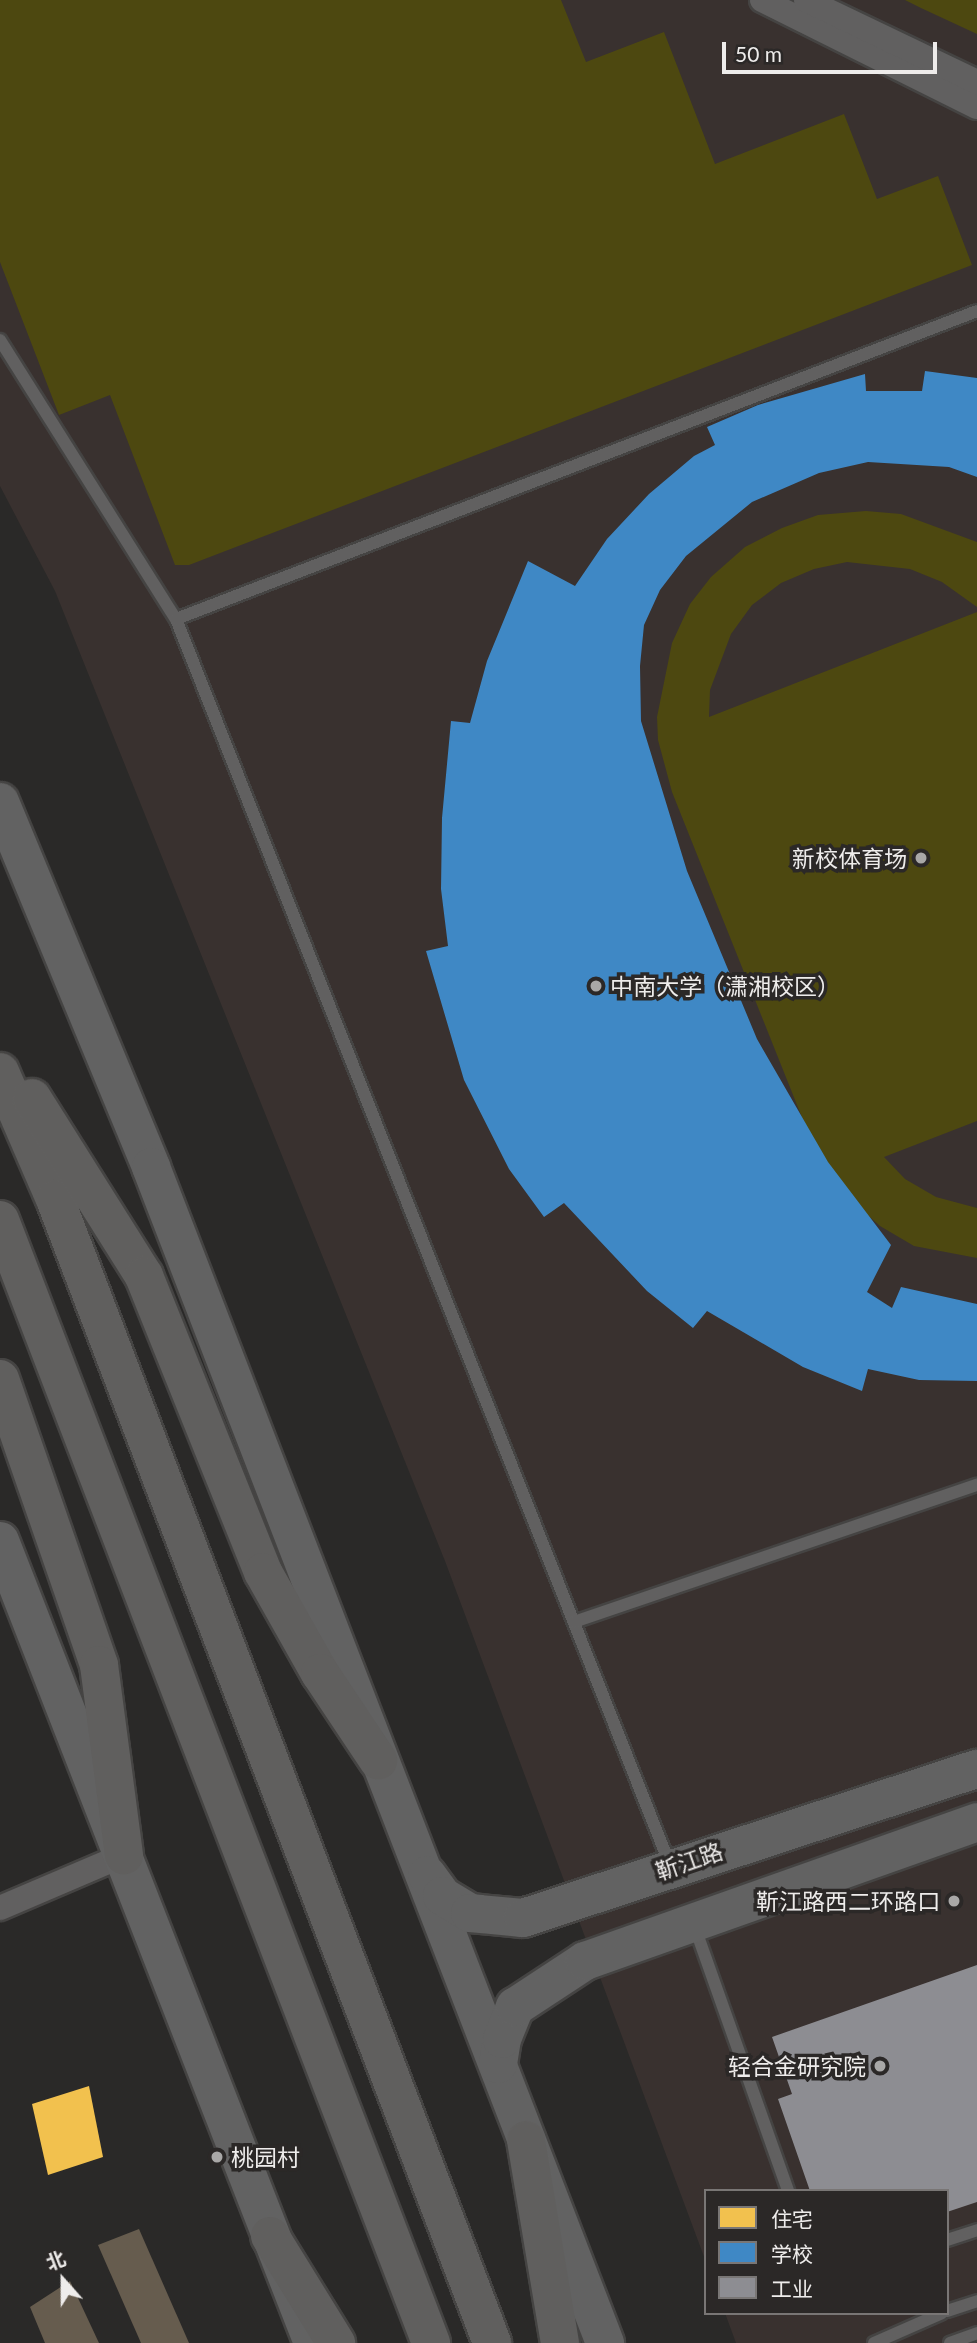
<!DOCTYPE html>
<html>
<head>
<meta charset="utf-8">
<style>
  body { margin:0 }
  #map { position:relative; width:977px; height:2343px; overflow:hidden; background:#2a2928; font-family:Lato,"Noto Sans SC",sans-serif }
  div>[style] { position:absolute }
  .built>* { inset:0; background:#39312f }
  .green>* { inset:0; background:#4d4810 }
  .homes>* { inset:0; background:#f2c14e }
  .schools>* { inset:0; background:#3f88c5 }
  .industry>* { inset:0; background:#8d8d92 }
  .building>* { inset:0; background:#665c4e }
  .roads { filter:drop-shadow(2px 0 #454443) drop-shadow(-2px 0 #454443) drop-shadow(0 2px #454443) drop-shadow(0 -2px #454443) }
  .lane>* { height:12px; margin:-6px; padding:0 6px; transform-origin:6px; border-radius:6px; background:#616060 }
  .street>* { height:24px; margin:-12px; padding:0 12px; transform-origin:12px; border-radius:12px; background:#616060 }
  .primary>* { height:38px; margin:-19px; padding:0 19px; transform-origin:19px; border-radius:19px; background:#626262 }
  .highway>* { height:38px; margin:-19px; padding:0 19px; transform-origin:19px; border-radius:19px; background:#605f5e }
  .dots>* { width:19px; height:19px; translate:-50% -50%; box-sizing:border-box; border:4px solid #2b2827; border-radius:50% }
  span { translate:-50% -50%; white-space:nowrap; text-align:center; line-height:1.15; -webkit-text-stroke:7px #2b2827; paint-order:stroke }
  .poi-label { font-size:23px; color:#eeeceb }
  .right { translate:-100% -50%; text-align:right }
  .left { translate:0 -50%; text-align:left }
  .street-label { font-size:23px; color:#eeeceb }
  .legend { position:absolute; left:704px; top:2189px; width:245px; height:126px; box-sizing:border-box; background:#2b2827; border:2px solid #797675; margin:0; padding:9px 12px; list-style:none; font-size:21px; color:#eeeceb }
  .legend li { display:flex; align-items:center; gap:14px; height:35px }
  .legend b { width:35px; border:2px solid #797675 }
  .north { position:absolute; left:28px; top:2245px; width:70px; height:70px; -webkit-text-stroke:5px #2b2827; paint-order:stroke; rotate:339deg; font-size:19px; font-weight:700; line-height:28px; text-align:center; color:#eeeceb }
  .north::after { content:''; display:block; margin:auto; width:24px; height:32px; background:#eeeceb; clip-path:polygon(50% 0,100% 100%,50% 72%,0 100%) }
  .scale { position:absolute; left:722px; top:42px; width:215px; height:32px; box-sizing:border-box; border:4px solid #eeeceb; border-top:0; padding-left:9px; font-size:21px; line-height:24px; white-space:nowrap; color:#eeeceb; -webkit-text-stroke:5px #2b2827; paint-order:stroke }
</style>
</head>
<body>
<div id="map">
  <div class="built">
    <i style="clip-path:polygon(0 0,977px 0,977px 2343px,736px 2343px,725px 2313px,947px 2313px,947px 2191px,706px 2191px,706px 2262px,445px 1561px,55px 591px,0 486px)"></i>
  </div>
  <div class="green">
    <i style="clip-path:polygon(0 0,561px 0,586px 62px,664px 32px,715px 164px,844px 114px,877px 199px,938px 176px,972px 265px,189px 565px,175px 565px,110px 395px,59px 415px,0 262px)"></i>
    <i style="clip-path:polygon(905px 0,977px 0,977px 34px,921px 8px)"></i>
    <i style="clip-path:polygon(866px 511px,901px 514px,977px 542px,977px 607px,942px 582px,910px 569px,847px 562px,814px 569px,781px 583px,752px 605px,731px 634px,710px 690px,709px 717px,977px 612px,977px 1121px,884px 1157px,905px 1179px,936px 1197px,977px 1208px,977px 1258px,914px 1246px,880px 1226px,846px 1196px,807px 1130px,672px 792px,658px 740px,657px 717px,672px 643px,690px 604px,711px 577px,745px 547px,782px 528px,818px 515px)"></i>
  </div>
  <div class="homes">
    <i style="clip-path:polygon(89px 2086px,103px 2157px,48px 2175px,32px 2104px)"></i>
  </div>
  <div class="schools">
    <i style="clip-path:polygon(925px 371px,977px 378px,977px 477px,949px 467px,868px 462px,819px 473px,752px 502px,686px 556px,660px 590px,644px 625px,640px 666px,641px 721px,687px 871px,757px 1039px,828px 1162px,891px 1245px,867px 1292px,892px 1308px,901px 1287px,977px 1304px,977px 1381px,919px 1380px,868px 1369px,862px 1391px,803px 1367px,707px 1311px,693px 1328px,647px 1291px,564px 1203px,544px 1217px,509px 1169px,464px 1080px,426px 951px,448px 946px,441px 889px,442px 818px,451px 721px,470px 723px,487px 661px,528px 561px,575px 586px,607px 539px,649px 494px,694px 456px,715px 445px,707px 427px,758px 405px,865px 374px,866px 391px,922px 391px)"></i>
  </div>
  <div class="industry">
    <i style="clip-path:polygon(977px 1965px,977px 2202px,947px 2212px,947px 2191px,810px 2191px,778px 2099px,792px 2094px,772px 2037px)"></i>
  </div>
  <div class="building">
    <i style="clip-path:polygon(139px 2229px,189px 2343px,141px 2343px,98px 2245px)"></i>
    <i style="clip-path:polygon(70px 2281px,99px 2343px,45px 2343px,30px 2307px)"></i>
  </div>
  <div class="roads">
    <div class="lane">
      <i style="left:0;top:340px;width:330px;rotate:57.8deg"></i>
      <i style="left:176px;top:619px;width:1343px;rotate:68.37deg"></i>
      <i style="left:176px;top:619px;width:858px;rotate:-21.03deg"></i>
      <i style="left:574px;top:1622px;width:426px;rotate:-18.8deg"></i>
      <i style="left:694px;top:1925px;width:282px;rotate:70.5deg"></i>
      <i style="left:947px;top:2240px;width:32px;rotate:-18deg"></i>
      <i style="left:947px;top:2311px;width:32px;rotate:-18deg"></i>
      <i style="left:874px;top:2343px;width:74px;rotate:-23.8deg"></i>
      <i style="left:950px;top:2343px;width:29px;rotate:-20deg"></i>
    </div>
    <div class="street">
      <i style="left:762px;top:0;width:240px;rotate:26.5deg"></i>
      <i style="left:806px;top:0;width:190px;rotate:25.6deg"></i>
      <i style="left:0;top:1908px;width:135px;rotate:-23.1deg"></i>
    </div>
    <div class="primary">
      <i style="left:0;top:802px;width:395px;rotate:67.5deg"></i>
      <i style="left:151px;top:1167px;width:1261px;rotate:68.89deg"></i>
      <i style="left:0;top:1541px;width:861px;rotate:68.68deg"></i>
      <i style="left:427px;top:1875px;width:26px;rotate:54deg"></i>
      <i style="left:442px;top:1896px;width:33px;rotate:31deg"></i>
      <i style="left:470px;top:1913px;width:53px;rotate:5.4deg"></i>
      <i style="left:523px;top:1918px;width:478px;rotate:-18.2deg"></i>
      <i style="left:498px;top:2064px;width:25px;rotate:-81deg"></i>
      <i style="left:502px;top:2039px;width:35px;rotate:-68deg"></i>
      <i style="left:515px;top:2007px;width:84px;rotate:-33.3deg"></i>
      <i style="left:585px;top:1961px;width:416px;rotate:-19.5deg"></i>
    </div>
    <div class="highway">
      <i style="left:0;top:1072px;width:138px;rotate:66.6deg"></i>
      <i style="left:55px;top:1199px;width:1225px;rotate:69.09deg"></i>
      <i style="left:32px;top:1098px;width:210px;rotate:57.8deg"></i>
      <i style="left:144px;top:1276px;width:319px;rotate:68.1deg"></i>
      <i style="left:263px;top:1572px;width:116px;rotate:60.6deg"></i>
      <i style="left:320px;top:1673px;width:105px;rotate:56.3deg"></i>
      <i style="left:0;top:1220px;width:1203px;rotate:69deg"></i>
      <i style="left:0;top:1379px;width:303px;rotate:70.9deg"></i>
      <i style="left:99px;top:1665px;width:192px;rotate:82.5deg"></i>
      <i style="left:526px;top:2140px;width:206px;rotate:80.5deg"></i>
      <i style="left:270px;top:2236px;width:126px;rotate:58.3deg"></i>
    </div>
  </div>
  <div class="dots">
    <i style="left:921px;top:858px;background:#a9a8a7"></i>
    <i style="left:596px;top:986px;background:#a9a8a7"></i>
    <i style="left:954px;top:1901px;background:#a9a8a7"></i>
    <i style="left:880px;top:2066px;background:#a9a8a7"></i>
    <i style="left:217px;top:2157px;background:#a9a8a7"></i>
  </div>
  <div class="poi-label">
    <span class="right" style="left:907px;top:858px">新校体育场</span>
    <span class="left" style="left:610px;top:986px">中南大学（潇湘校区）</span>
    <span class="right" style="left:940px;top:1901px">靳江路西二环路口</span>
    <span class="right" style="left:866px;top:2066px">轻合金研究院</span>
    <span class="left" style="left:231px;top:2157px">桃园村</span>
  </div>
  <div class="street-label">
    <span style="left:689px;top:1861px;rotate:-19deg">靳江路</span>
  </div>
  <ul class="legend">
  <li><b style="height:19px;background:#f2c14e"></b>住宅</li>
  <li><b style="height:19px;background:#3f88c5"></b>学校</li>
  <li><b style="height:19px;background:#8d8d92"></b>工业</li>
  </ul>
  <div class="north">北</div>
  <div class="scale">50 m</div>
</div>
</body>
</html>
